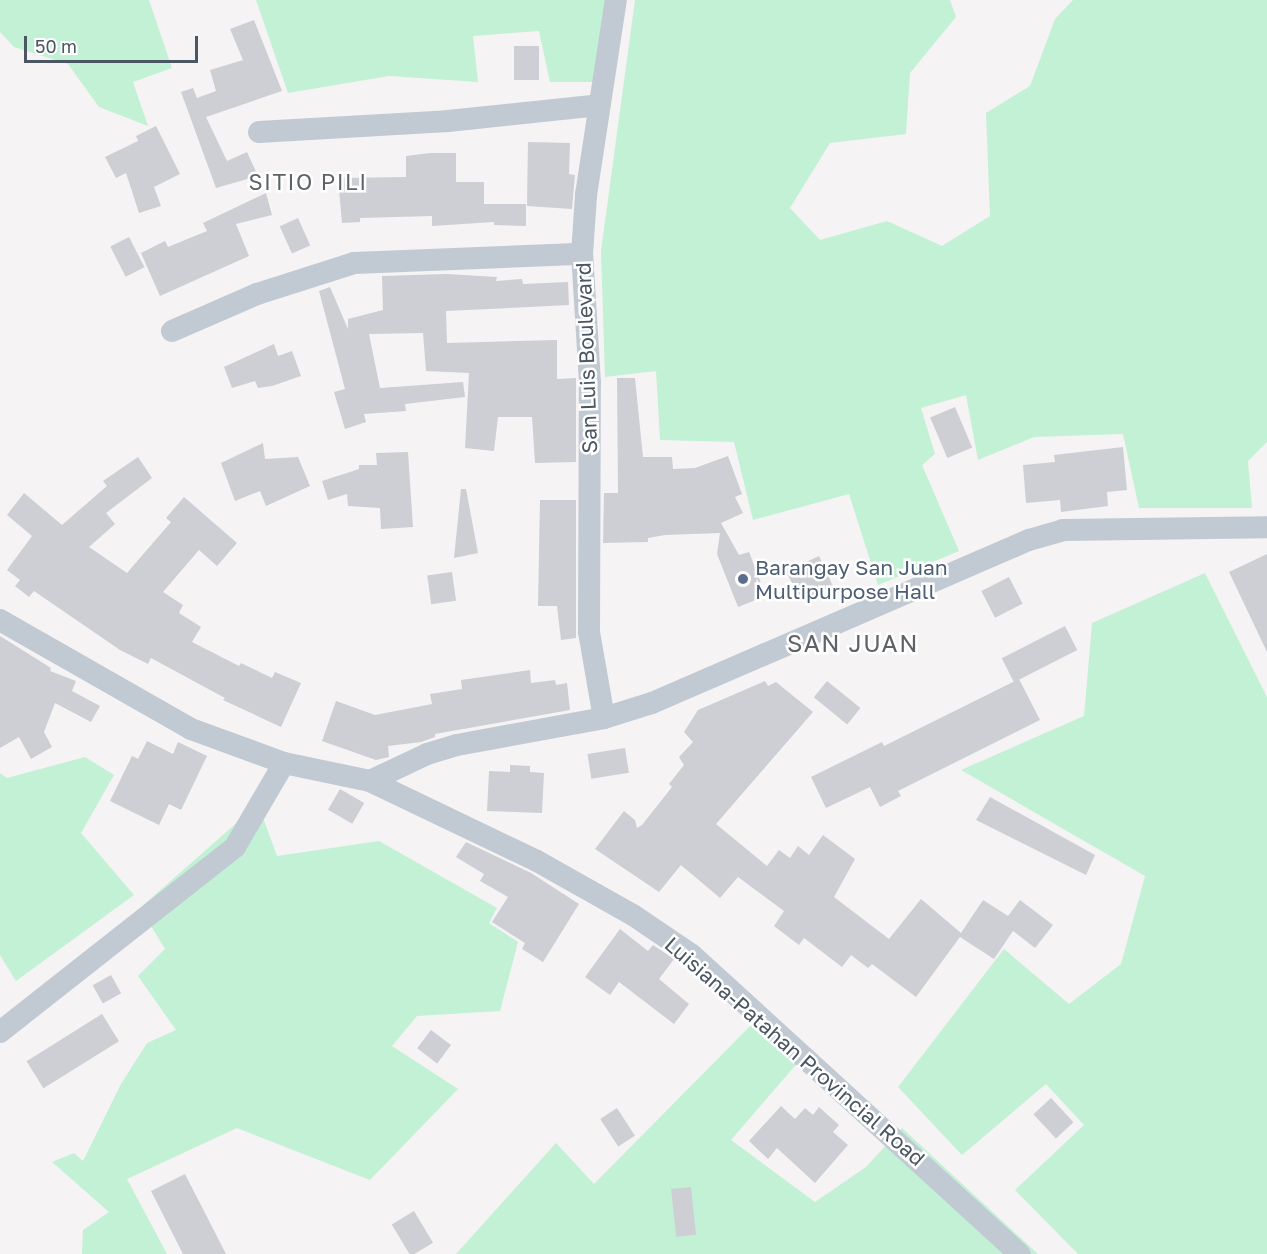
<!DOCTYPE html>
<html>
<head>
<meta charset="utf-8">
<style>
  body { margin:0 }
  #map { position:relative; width:1267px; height:1254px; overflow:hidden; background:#f5f3f3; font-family:"Golos Text",sans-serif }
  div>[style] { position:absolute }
  .green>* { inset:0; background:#c3f1d5 }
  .building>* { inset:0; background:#cdcfd5; transform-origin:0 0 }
  .minor>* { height:22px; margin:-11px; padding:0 11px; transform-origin:11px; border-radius:11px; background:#c1cad2 }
  .dots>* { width:16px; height:16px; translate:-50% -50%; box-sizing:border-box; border:3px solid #fff; border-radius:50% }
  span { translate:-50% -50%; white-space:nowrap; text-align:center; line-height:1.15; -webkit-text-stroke:5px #fff; paint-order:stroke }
  .street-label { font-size:21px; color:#4a5661 }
  .service-label { font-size:21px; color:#4e5e75 }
  .left { translate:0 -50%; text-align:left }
  .neighbourhood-label { font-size:22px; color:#5f6368; letter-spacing:1.5px }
  .quarter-label { font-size:24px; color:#5f6368; letter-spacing:1.5px }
  .scale { position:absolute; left:24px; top:36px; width:174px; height:27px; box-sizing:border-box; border:3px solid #4a5661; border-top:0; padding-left:8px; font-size:18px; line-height:21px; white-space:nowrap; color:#4a5661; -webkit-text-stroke:4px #fff; paint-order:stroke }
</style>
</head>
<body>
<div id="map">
  <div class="green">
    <i style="clip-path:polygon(0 0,149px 0,172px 68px,133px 82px,148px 126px,99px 107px,68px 64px,14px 47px,0 32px)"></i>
    <i style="clip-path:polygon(256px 0,611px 0,598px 82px,550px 82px,539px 31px,473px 36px,478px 82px,389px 76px,288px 93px)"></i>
    <i style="clip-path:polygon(635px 0,950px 0,956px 17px,910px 73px,906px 134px,830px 143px,790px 208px,820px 240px,887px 221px,942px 246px,990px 216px,986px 113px,1030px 86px,1055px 19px,1073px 0,1267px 0,1267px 442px,1248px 461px,1252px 508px,1139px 508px,1123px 434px,1034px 437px,978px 460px,966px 395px,921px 408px,935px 454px,922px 465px,959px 551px,878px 585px,849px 494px,753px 520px,734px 442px,660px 440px,656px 371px,605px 377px,601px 251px)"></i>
    <i style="clip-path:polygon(1205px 573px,1267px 697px,1267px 1254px,1078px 1254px,1015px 1190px,1084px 1125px,1046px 1084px,962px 1155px,898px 1087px,1004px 949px,1069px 1004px,1121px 964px,1145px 876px,961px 770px,1084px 716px,1092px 623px)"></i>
    <i style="clip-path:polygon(85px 757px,114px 775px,81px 833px,134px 895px,16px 981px,0 955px,0 773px,7px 778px)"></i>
    <i style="clip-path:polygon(258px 804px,277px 856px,379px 841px,497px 908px,489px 923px,518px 942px,500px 1011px,417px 1016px,392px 1046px,458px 1089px,370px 1180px,237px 1128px,127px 1179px,167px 1254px,82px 1254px,83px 1230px,109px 1212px,52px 1162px,74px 1153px,83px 1161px,121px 1084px,147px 1043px,176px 1030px,138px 976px,165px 949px,140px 908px)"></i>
    <i style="clip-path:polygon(765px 1011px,807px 1052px,731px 1140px,815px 1202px,866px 1167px,902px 1128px,1038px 1254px,456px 1254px,556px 1143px,594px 1184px)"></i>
  </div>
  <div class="building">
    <i style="clip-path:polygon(254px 20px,282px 91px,206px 117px,227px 161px,247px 152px,258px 176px,216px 188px,181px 92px,193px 88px,197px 98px,216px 91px,210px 70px,243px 60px,230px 29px)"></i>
    <i style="left:514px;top:46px;width:25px;height:34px"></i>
    <i style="clip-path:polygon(156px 126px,180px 174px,154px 187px,161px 206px,139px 213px,126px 173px,116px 178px,105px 157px,138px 141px,136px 136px)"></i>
    <i style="clip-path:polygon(528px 142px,570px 143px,569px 174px,575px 175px,572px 209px,527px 206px)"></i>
    <i style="clip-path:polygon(430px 153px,456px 153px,456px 182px,484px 182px,484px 204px,526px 204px,526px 226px,494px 225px,494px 222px,432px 226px,432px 216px,360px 218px,360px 222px,342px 223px,338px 178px,406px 177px,406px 156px)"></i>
    <i style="clip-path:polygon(266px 193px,272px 215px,236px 224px,249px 256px,160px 296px,141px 253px,165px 241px,168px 247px,207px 231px,203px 223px)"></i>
    <i style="left:298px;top:218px;width:30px;height:20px;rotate:66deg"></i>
    <i style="left:129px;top:237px;width:34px;height:21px;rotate:63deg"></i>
    <i style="clip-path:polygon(447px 274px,497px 277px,496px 281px,522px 279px,523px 284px,568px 282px,569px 305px,446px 311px,447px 343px,557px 340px,557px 379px,576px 378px,576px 462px,535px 463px,532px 417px,498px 417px,494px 451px,465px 448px,469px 373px,426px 371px,423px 333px,369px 334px,380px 388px,463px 382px,465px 397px,405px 404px,406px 411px,364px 414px,366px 422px,345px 429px,334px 392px,345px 389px,319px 291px,330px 287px,348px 329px,348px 319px,383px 310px,382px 276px)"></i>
    <i style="clip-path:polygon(274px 344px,278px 356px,292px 351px,301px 376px,272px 386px,258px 388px,255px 381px,232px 388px,224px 367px)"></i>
    <i style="clip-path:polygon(617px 378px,635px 378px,643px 457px,672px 457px,673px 469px,695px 468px,728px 456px,742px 494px,735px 497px,743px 513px,721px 523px,739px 555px,749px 552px,766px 596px,738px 607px,717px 554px,720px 533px,665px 535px,648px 538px,648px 542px,603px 543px,604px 493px,618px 493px)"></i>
    <i style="left:955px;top:407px;width:44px;height:27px;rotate:67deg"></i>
    <i style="clip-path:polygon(263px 443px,265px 459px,298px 457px,310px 486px,266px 506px,260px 491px,235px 501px,221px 463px)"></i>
    <i style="clip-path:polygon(1123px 447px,1127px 490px,1107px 492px,1108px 506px,1061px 512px,1060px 500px,1026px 503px,1023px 465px,1055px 462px,1054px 455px)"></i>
    <i style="clip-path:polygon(408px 452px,413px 527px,381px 529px,380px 508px,348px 506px,347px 494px,328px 500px,322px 481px,359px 469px,359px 465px,377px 465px,376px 453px)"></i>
    <i style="clip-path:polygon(138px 457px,152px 478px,106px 513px,115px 524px,89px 547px,127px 573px,171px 522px,166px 518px,184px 497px,237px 543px,217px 566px,199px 550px,163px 592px,183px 605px,179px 613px,201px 627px,192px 642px,239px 666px,241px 663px,272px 678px,275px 672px,301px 683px,281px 727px,223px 700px,225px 698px,151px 658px,148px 664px,120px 650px,34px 591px,29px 597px,15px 586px,20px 580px,7px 570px,32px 536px,7px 515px,24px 493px,62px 525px,107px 486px,103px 481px)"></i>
    <i style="clip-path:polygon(461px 489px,466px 489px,478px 553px,454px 558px)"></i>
    <i style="clip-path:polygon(540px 500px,576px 500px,576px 638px,561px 640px,557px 606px,538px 606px)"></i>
    <i style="clip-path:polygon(1267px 554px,1267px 652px,1229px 572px)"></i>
    <i style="left:819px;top:556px;width:33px;height:36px;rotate:65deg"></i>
    <i style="left:452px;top:572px;width:29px;height:25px;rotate:82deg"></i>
    <i style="left:1009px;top:577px;width:30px;height:31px;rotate:63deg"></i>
    <i style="left:1065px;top:626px;width:27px;height:71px;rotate:63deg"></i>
    <i style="clip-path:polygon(0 636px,51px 668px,50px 671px,76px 681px,72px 691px,100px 706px,91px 722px,55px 703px,44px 732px,52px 747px,31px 759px,19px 737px,0 748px)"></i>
    <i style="clip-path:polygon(530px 670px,531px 683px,555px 680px,556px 685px,567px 683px,570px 710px,435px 734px,435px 737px,421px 742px,388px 746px,389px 757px,376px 760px,322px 741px,336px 701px,375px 715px,432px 704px,430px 694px,462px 689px,461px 680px)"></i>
    <i style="clip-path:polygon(1019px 679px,1040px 720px,898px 791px,901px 796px,880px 807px,870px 787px,826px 808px,811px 777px,882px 742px,884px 746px)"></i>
    <i style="clip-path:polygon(765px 681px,768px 686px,776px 682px,813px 712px,716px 824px,767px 866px,779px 850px,790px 858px,798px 846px,809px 855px,823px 835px,855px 859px,834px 897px,889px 939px,921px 899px,961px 933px,983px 900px,1008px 916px,1020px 900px,1053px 925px,1035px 948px,1013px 931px,994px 959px,960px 937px,916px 997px,872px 964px,868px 968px,851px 955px,842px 967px,804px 938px,799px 945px,774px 926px,784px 911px,738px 877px,720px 898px,681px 865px,659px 892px,595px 849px,624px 811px,635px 820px,637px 828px,642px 825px,672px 787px,669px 784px,684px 765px,679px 757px,693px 742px,684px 732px,698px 710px)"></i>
    <i style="left:827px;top:681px;width:43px;height:21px;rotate:39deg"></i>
    <i style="clip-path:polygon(147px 741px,173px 754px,178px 742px,207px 756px,181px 810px,169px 804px,159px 825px,110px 801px,132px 756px,138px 759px)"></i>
    <i style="left:625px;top:748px;width:25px;height:38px;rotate:81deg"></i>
    <i style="clip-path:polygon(510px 765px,530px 766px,530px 772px,544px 773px,542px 813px,487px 811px,489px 771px,510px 772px)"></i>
    <i style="left:340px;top:789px;width:28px;height:24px;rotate:30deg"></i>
    <i style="clip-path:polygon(990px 797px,1095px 855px,1086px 875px,976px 820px)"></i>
    <i style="clip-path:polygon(466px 842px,531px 873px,579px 904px,543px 962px,522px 949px,525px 943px,492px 922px,508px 897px,480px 881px,484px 874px,456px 857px)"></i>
    <i style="clip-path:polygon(620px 929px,648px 951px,653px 945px,674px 959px,659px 979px,689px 1004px,674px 1024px,619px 982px,610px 995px,585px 977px)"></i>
    <i style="left:111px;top:975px;width:21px;height:21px;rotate:61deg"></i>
    <i style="left:102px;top:1014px;width:32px;height:89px;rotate:58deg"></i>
    <i style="left:431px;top:1030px;width:25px;height:23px;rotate:37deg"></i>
    <i style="left:1051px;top:1098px;width:33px;height:24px;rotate:47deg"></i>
    <i style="clip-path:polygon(781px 1106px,795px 1119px,805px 1108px,813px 1115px,819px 1107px,839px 1125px,833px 1132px,848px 1145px,815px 1183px,777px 1148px,768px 1159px,749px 1141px)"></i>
    <i style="left:617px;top:1108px;width:33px;height:20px;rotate:57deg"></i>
    <i style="clip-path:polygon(185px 1174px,226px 1254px,183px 1254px,151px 1191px)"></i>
    <i style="left:691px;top:1187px;width:48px;height:20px;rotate:84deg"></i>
    <i style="left:414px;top:1211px;width:37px;height:26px;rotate:59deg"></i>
  </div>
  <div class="minor">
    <i style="left:259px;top:132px;width:189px;rotate:-3.3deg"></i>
    <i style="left:448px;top:121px;width:152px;rotate:-6deg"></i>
    <i style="left:172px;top:331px;width:93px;rotate:-23.5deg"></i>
    <i style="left:257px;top:294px;width:102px;rotate:-17.7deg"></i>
    <i style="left:354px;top:263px;width:228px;rotate:-2.3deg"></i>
    <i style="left:0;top:620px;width:220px;rotate:29.7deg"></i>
    <i style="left:191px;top:729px;width:99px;rotate:20.1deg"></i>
    <i style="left:284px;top:763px;width:88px;rotate:11.8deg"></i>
    <i style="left:370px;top:781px;width:185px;rotate:25.6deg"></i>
    <i style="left:537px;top:861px;width:110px;rotate:29.4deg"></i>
    <i style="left:633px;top:915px;width:71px;rotate:34.1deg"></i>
    <i style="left:692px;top:955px;width:444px;rotate:42.4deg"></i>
    <i style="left:604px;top:718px;width:87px;rotate:-99.9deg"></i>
    <i style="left:589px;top:632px;width:249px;rotate:-89.8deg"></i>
    <i style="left:590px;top:383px;width:129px;rotate:-93.5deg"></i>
    <i style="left:582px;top:254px;width:59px;rotate:-86.1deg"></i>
    <i style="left:586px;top:195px;width:197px;rotate:-81.3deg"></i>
    <i style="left:370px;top:781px;width:63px;rotate:-25.3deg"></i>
    <i style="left:427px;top:754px;width:31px;rotate:-17deg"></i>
    <i style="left:457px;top:745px;width:149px;rotate:-10.4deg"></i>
    <i style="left:604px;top:718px;width:50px;rotate:-17.4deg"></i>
    <i style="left:652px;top:703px;width:411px;rotate:-23.4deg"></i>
    <i style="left:1029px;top:540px;width:35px;rotate:-16deg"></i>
    <i style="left:1063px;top:530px;width:204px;rotate:-0.8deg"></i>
    <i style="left:0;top:1032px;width:299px;rotate:-38.2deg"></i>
    <i style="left:235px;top:847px;width:97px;rotate:-59.7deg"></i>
  </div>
  <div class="dots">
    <i style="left:743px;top:579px;background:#5c6f8a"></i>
  </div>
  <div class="street-label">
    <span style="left:586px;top:358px;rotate:-92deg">San Luis Boulevard</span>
    <span style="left:795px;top:1051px;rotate:41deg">Luisiana-Patahan Provincial Road</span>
  </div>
  <div class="service-label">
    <span class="left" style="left:755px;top:579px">Barangay San Juan<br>Multipurpose Hall</span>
  </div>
  <div class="neighbourhood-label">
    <span style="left:308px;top:182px">SITIO PILI</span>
  </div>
  <div class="quarter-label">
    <span style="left:853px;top:643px">SAN JUAN</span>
  </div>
  <div class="scale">50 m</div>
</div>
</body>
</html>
